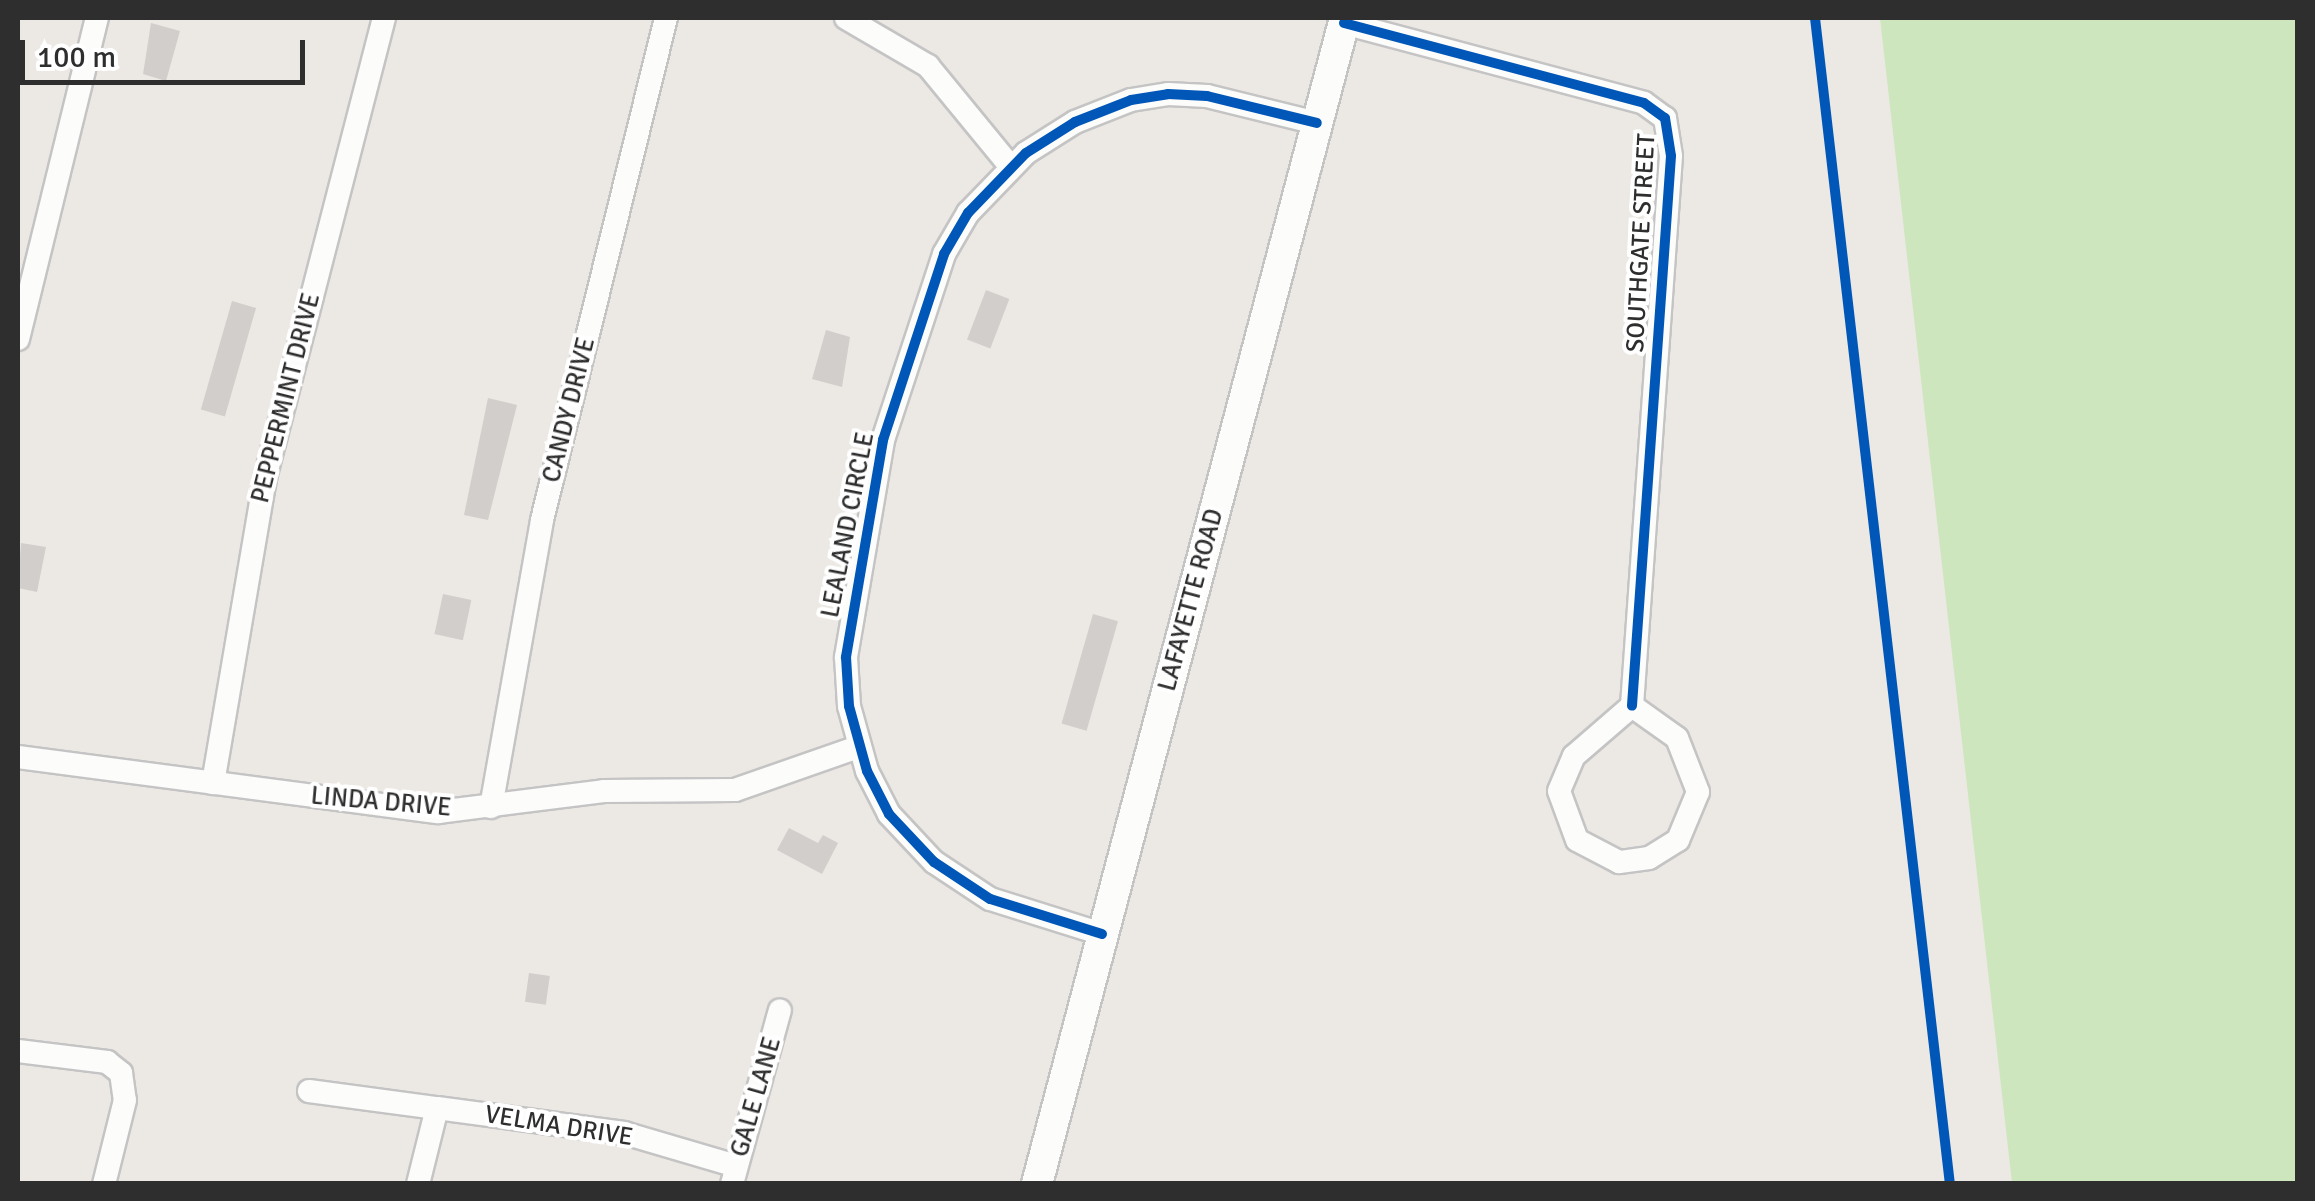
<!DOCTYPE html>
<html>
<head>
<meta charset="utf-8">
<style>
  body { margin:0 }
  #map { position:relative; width:2315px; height:1201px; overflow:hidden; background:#ece8e4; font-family:Signika,sans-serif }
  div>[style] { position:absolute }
  .green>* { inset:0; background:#cee6be }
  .building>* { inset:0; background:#d1cecb; transform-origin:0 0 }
  .roads { filter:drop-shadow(2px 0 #c5c4c5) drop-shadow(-2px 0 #c5c4c5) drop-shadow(0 2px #c5c4c5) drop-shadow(0 -2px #c5c4c5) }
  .street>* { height:22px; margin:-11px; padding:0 11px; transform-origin:11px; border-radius:11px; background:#fcfcfb }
  .secondary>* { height:30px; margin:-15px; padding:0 15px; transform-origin:15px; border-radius:15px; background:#fcfcfb }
  .cycleway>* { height:10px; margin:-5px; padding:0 5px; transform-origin:5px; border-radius:5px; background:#0057b8 }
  span { translate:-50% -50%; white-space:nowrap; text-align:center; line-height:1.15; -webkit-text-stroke:8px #fff; paint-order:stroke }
  .street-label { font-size:25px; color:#2e2e2e }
  .frame { position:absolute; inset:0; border:20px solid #2e2e2e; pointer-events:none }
  .scale { position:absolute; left:20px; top:40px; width:285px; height:45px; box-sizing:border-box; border:5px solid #2e2e2e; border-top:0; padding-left:12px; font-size:30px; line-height:35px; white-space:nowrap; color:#2e2e2e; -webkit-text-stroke:8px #fff; paint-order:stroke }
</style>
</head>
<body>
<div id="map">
  <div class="green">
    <i style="clip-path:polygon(1880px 18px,2297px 18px,2297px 1183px,2012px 1183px)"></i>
  </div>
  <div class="building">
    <i style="clip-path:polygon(151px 23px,180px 31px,166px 81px,143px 74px)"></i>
    <i style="left:986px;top:290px;width:25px;height:53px;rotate:21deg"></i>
    <i style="left:232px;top:301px;width:25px;height:113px;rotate:16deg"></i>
    <i style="clip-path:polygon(826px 330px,850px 337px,842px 387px,812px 379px)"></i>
    <i style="clip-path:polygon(488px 398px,517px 405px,488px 520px,464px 515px)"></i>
    <i style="clip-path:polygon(21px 543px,46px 547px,37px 592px,18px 588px)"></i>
    <i style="left:443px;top:594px;width:29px;height:41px;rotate:12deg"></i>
    <i style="left:1093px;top:614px;width:26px;height:114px;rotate:16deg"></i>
    <i style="clip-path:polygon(789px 828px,818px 843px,823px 835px,838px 843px,822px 874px,777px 850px)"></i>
    <i style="left:529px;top:973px;width:21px;height:29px;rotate:8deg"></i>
  </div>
  <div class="roads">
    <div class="street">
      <i style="left:846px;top:18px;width:95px;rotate:30.3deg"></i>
      <i style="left:928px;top:66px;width:129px;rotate:50.6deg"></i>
      <i style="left:1344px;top:23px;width:310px;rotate:14.9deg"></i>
      <i style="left:1644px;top:103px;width:26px;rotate:36deg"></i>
      <i style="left:1665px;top:118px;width:38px;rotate:81deg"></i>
      <i style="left:1671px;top:156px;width:551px;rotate:94.06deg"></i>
      <i style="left:18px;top:339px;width:331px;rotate:-76.2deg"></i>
      <i style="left:1632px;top:706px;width:55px;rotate:35.4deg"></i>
      <i style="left:1677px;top:738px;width:58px;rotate:68.7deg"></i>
      <i style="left:1698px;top:792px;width:52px;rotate:112.6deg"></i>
      <i style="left:1678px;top:840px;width:34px;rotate:148deg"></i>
      <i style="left:1649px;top:858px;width:30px;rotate:172deg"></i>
      <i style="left:1619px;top:862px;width:47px;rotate:-152.4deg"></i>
      <i style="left:1577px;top:840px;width:52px;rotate:-110.2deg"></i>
      <i style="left:1559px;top:791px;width:38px;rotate:-67deg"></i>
      <i style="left:1574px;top:756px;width:77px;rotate:-40.8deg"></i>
      <i style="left:18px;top:757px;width:424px;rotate:7.5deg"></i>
      <i style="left:438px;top:812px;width:167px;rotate:-7.2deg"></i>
      <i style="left:604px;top:791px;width:131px;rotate:-0.4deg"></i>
      <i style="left:735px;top:790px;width:130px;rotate:-19.3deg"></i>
      <i style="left:213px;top:783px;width:309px;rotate:-80.3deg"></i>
      <i style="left:265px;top:478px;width:475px;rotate:-75.5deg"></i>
      <i style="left:491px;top:807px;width:291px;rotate:-79.9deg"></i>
      <i style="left:542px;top:520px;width:517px;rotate:-76.13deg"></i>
      <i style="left:1102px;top:934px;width:117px;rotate:-162.6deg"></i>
      <i style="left:990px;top:899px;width:67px;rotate:-146.5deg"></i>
      <i style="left:934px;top:862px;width:66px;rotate:-133.2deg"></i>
      <i style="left:889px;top:814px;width:48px;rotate:-117.1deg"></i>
      <i style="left:867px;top:771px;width:67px;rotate:-105.5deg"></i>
      <i style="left:849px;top:706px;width:49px;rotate:-93.5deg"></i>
      <i style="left:846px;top:657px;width:220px;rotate:-80.3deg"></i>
      <i style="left:883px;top:440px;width:196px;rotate:-71.8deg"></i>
      <i style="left:944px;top:254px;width:48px;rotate:-59.7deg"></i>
      <i style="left:968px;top:213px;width:83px;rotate:-46deg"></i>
      <i style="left:1026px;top:153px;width:58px;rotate:-32.3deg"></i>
      <i style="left:1075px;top:122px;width:60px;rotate:-21.4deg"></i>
      <i style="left:1131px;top:100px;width:37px;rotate:-9deg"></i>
      <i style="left:1168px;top:94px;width:39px;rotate:3deg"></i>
      <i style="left:1207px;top:96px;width:113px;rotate:13.8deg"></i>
      <i style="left:18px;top:1051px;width:90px;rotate:7deg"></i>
      <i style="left:107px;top:1062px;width:18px;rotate:38deg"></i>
      <i style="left:121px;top:1073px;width:27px;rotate:82deg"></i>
      <i style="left:125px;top:1100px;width:87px;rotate:104deg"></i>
      <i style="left:309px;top:1091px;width:129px;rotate:7.6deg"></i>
      <i style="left:418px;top:1184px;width:78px;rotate:-76deg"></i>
      <i style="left:437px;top:1108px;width:189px;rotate:7.6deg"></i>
      <i style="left:624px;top:1133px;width:117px;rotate:16.4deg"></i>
      <i style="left:732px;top:1184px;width:180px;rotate:-74.6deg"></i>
    </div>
    <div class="secondary">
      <i style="left:1037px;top:1184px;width:1206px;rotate:-75.2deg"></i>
    </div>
  </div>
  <div class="cycleway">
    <i style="left:1815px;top:18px;width:1174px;rotate:83.4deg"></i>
    <i style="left:1344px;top:23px;width:310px;rotate:14.9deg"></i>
    <i style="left:1644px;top:103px;width:26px;rotate:36deg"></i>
    <i style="left:1665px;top:118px;width:38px;rotate:81deg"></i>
    <i style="left:1671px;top:156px;width:551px;rotate:94.06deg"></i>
    <i style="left:1102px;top:934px;width:117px;rotate:-162.6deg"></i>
    <i style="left:990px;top:899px;width:67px;rotate:-146.5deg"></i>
    <i style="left:934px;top:862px;width:66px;rotate:-133.2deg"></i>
    <i style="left:889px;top:814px;width:48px;rotate:-117.1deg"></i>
    <i style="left:867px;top:771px;width:67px;rotate:-105.5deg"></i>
    <i style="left:849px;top:706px;width:49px;rotate:-93.5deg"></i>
    <i style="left:846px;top:657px;width:220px;rotate:-80.3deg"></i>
    <i style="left:883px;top:440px;width:196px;rotate:-71.8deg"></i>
    <i style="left:944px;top:254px;width:48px;rotate:-59.7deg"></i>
    <i style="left:968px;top:213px;width:83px;rotate:-46deg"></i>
    <i style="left:1026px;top:153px;width:58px;rotate:-32.3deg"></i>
    <i style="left:1075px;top:122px;width:60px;rotate:-21.4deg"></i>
    <i style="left:1131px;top:100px;width:37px;rotate:-9deg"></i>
    <i style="left:1168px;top:94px;width:39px;rotate:3deg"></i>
    <i style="left:1207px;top:96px;width:113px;rotate:13.8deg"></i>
  </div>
  <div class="street-label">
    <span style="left:1641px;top:243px;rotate:-87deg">SOUTHGATE STREET</span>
    <span style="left:286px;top:398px;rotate:-76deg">PEPPERMINT DRIVE</span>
    <span style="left:569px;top:410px;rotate:-76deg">CANDY DRIVE</span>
    <span style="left:848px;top:525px;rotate:-79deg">LEALAND CIRCLE</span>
    <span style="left:1191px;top:600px;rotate:-75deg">LAFAYETTE ROAD</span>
    <span style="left:381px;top:802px;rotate:5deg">LINDA DRIVE</span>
    <span style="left:756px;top:1097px;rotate:-74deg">GALE LANE</span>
    <span style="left:559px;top:1126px;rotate:9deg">VELMA DRIVE</span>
  </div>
  <div class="frame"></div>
  <div class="scale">100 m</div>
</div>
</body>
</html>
